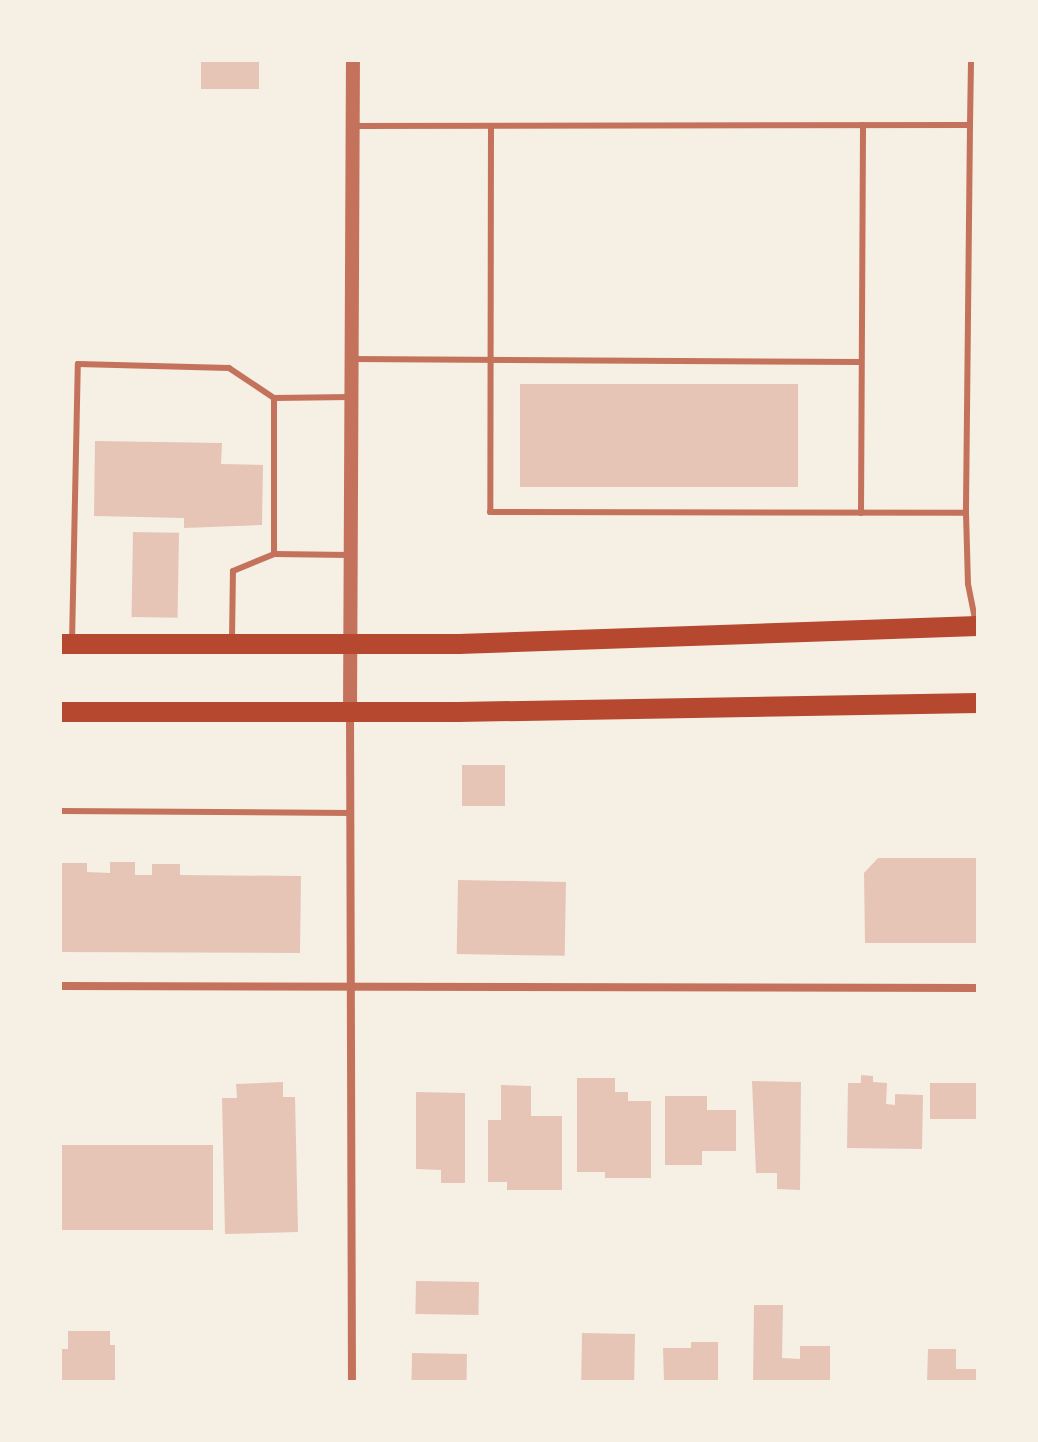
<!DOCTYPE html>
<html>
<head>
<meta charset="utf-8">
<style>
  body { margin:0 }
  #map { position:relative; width:1038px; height:1442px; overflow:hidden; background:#f6efe4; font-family:Barlow,sans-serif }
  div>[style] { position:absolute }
  .building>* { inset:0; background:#e6c5b7; transform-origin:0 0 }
  .service>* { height:6px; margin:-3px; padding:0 3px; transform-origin:3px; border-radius:3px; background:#c5725c }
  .minor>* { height:8px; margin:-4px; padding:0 4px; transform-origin:4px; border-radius:4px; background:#c5725c }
  .tertiary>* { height:14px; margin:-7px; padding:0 7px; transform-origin:7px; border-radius:7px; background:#c5725c }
  .primary>* { height:20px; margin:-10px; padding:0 10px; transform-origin:10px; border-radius:10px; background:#b5482f }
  span { translate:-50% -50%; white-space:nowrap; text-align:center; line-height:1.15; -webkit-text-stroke:6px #f6efe4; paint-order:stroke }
  .frame { position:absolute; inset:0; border:62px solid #f6efe4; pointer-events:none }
</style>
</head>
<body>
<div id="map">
  <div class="building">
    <i style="left:201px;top:60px;width:58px;height:29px"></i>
    <i style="left:520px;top:384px;width:278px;height:103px"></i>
    <i style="clip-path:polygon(95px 441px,222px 443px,221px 464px,263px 465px,262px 525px,184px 528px,184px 518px,94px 516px)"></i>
    <i style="left:133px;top:532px;width:46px;height:85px;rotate:1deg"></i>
    <i style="left:462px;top:765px;width:43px;height:41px"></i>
    <i style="clip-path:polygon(878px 858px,978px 858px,978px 943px,865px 943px,864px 873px)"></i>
    <i style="clip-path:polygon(110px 862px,135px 862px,135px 875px,152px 875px,152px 864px,180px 864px,180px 875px,301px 876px,300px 953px,60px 952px,60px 863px,87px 863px,87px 872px,110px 873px)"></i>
    <i style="left:458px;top:880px;width:108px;height:74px;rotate:1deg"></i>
    <i style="clip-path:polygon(861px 1075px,873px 1076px,873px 1082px,887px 1083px,886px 1104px,895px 1105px,895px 1094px,923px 1095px,922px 1149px,847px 1148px,848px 1083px,861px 1083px)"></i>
    <i style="clip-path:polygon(577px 1078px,615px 1078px,615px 1092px,628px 1092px,628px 1101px,651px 1101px,651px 1178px,605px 1178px,605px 1172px,577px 1172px)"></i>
    <i style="clip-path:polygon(752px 1081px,801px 1082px,800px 1190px,777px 1189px,777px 1173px,756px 1173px)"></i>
    <i style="clip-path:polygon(283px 1082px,283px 1097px,295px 1097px,298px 1232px,225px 1234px,222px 1098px,237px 1098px,236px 1084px)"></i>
    <i style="left:930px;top:1083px;width:48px;height:36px"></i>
    <i style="clip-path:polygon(501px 1085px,531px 1086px,531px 1116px,562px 1116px,562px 1190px,507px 1190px,507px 1182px,488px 1182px,488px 1120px,501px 1120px)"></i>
    <i style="clip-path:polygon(416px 1092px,465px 1093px,465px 1183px,441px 1183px,441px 1170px,416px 1169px)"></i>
    <i style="clip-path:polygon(665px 1096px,707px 1096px,707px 1110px,736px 1110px,736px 1151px,702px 1151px,702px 1165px,665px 1165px)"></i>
    <i style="left:213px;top:1145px;width:85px;height:153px;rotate:90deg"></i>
    <i style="left:416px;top:1281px;width:63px;height:33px;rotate:1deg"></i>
    <i style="clip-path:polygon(754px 1305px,783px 1305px,782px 1358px,800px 1359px,800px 1346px,830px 1346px,830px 1382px,753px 1382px)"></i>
    <i style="clip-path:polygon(68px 1331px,110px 1331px,110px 1345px,115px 1345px,115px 1382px,60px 1382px,60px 1349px,68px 1349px)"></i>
    <i style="left:582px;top:1333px;width:53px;height:49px;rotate:1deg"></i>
    <i style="clip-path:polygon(691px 1342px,718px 1342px,718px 1382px,664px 1382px,663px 1348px,691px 1348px)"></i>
    <i style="clip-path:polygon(928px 1349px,956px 1349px,956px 1369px,978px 1369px,978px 1382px,927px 1382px)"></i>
    <i style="left:412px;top:1353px;width:55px;height:29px;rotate:1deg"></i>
  </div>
  <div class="service">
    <i style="left:970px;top:125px;width:65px;rotate:-89.1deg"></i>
    <i style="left:353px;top:126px;width:617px;rotate:-0.09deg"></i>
    <i style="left:970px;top:125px;width:388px;rotate:90.6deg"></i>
    <i style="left:966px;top:513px;width:71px;rotate:88.4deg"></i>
    <i style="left:968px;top:584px;width:41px;rotate:78.7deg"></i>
    <i style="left:491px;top:126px;width:386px;rotate:90.1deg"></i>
    <i style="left:490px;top:512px;width:476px;rotate:0.1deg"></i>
    <i style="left:352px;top:359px;width:509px;rotate:0.34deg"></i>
    <i style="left:861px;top:513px;width:388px;rotate:-89.7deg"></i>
    <i style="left:349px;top:555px;width:75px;rotate:-179.2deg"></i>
    <i style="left:274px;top:554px;width:156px;rotate:-90deg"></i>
    <i style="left:274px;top:398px;width:77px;rotate:-0.7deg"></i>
    <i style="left:232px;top:640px;width:69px;rotate:-89.2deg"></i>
    <i style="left:233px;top:571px;width:44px;rotate:-22.5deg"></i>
    <i style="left:72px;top:642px;width:278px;rotate:-88.8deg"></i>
    <i style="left:78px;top:364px;width:151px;rotate:1.5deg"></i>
    <i style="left:229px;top:368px;width:54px;rotate:33.7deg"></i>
    <i style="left:60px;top:811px;width:291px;rotate:0.4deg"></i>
  </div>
  <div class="minor">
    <i style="left:350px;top:712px;width:670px;rotate:89.83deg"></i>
    <i style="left:60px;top:986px;width:918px;rotate:0.12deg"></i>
  </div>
  <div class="tertiary">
    <i style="left:350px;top:712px;width:652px;rotate:-89.74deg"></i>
  </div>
  <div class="primary">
    <i style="left:60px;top:644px;width:399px"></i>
    <i style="left:459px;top:644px;width:519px;rotate:-1.99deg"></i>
    <i style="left:60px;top:712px;width:398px"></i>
    <i style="left:458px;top:712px;width:520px;rotate:-0.99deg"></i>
  </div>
  <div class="frame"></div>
</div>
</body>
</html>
